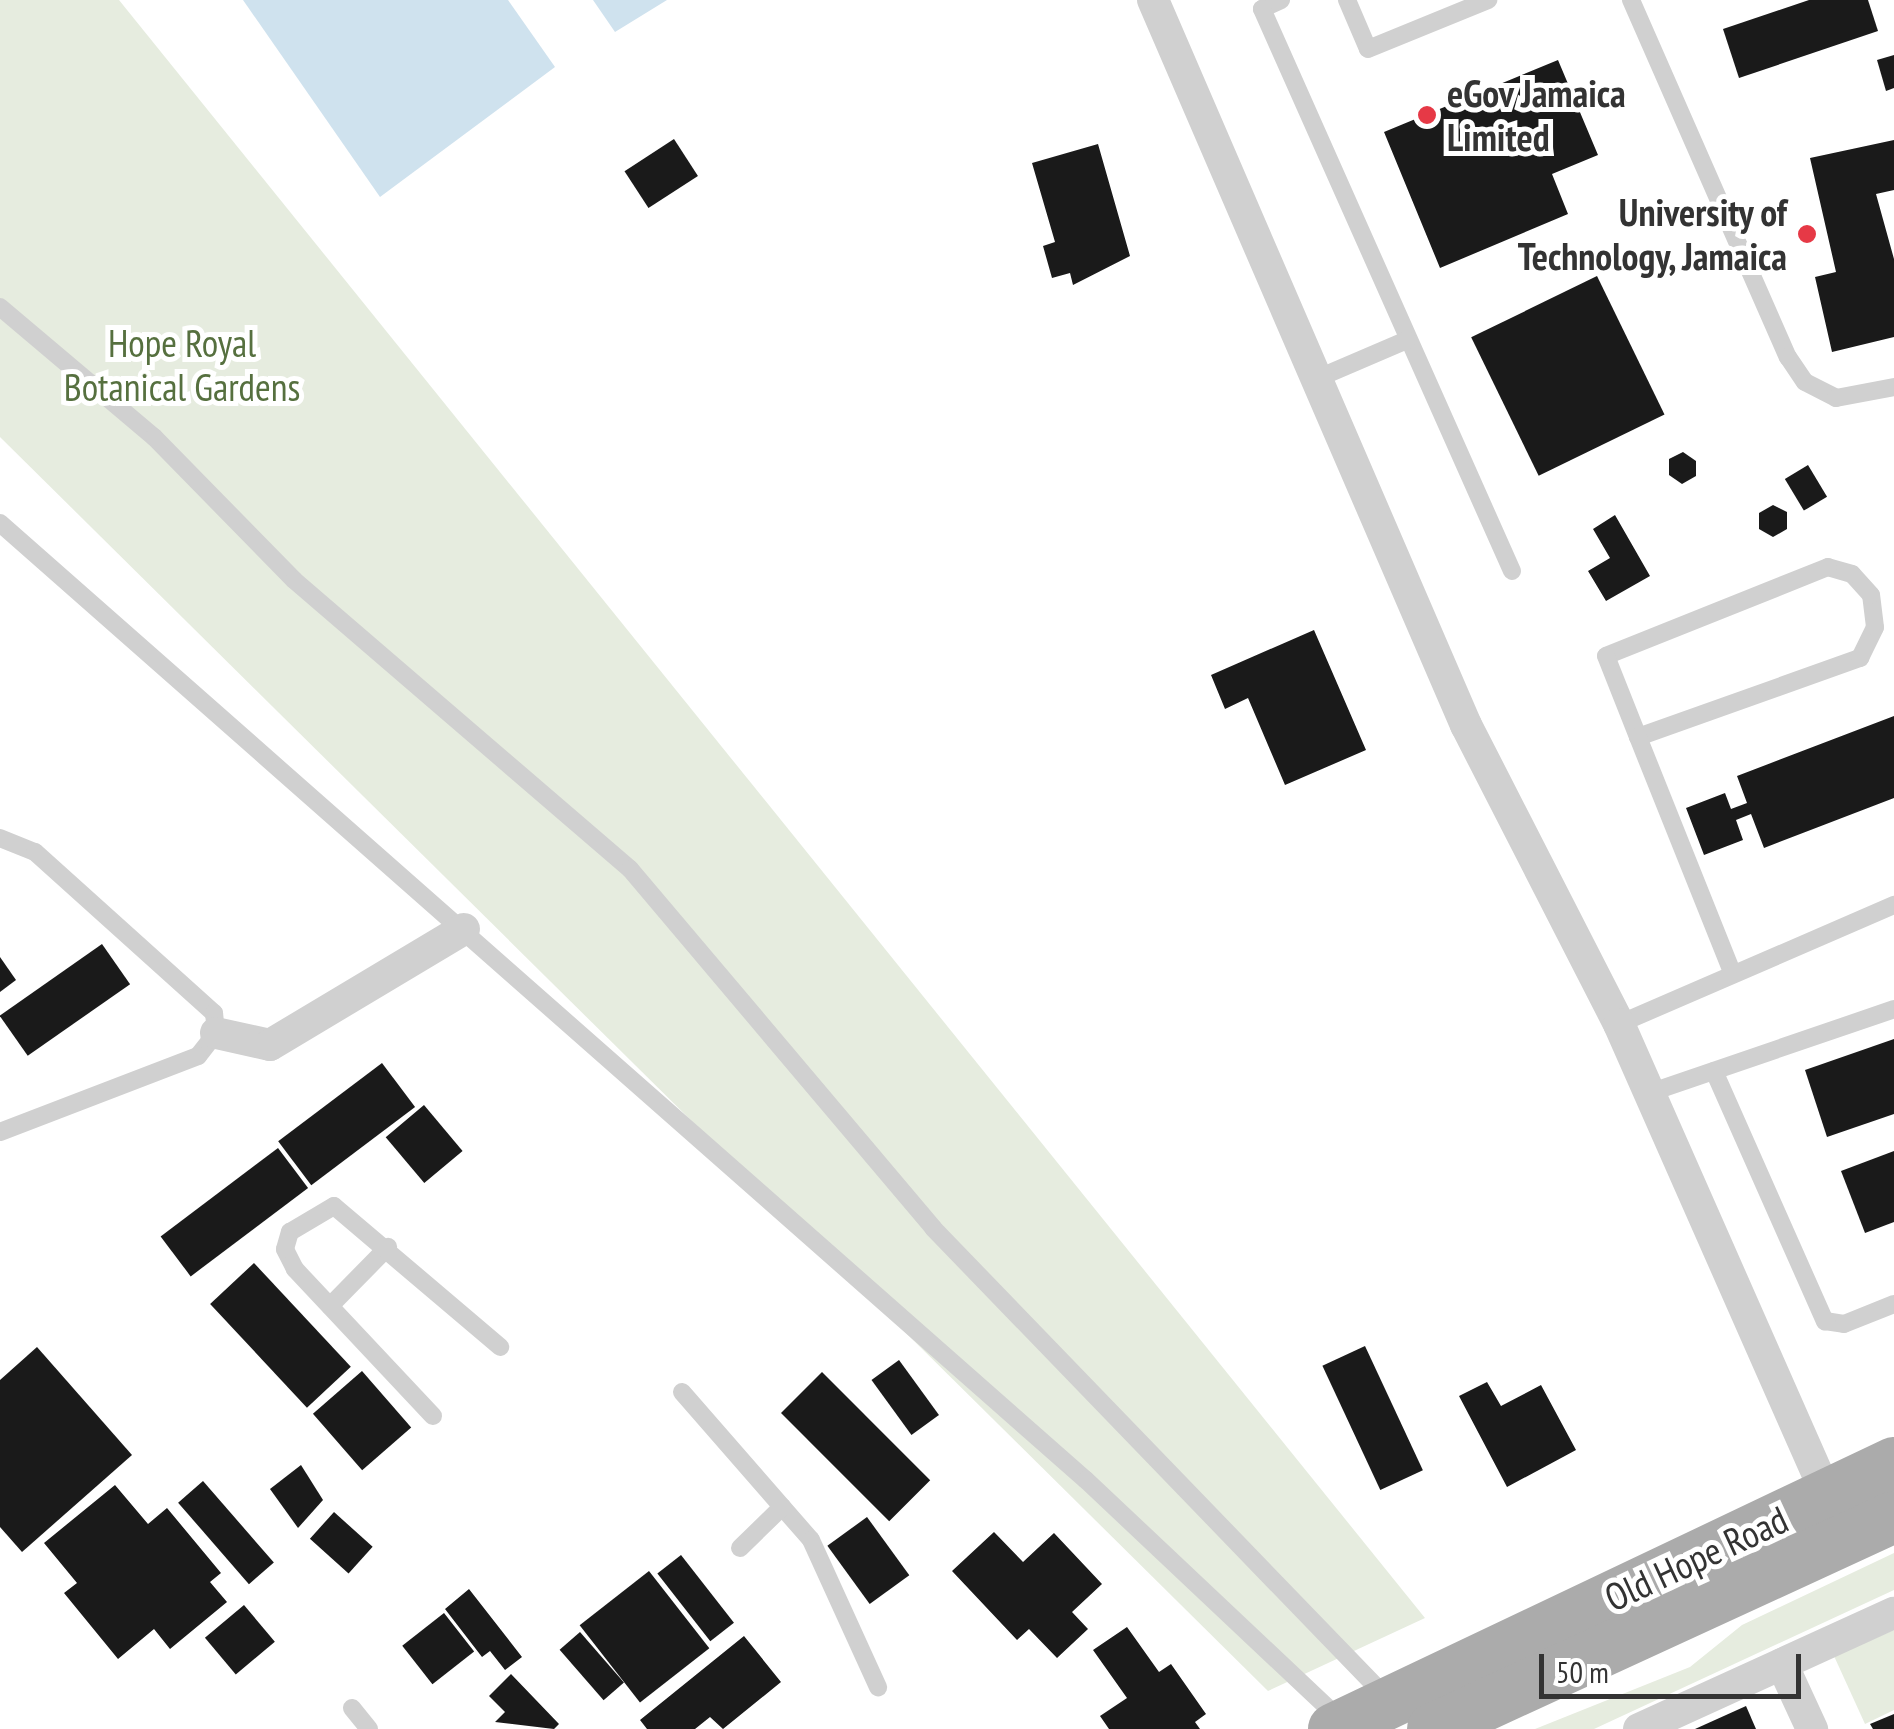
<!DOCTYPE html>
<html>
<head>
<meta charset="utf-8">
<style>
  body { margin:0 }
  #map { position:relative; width:1894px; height:1729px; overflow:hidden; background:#fff; font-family:"PT Sans Narrow",sans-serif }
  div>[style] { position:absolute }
  .green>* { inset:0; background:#e6ecdf }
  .water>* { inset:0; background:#cfe2ee }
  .building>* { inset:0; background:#1a1a1a; transform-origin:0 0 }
  .lane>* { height:18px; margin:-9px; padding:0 9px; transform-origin:9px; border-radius:9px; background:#d0d0d0 }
  .street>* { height:32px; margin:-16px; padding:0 16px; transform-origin:16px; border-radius:16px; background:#d0d0d0 }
  .primary>* { height:52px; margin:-26px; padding:0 26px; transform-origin:26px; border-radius:26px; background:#ababab }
  .dots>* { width:28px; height:28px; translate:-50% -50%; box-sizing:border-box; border:5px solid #fff; border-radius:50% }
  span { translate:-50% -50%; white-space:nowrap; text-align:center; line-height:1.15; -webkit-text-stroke:10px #fff; paint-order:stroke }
  .poi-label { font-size:38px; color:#333; font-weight:700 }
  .left { translate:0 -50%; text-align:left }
  .right { translate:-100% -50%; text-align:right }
  .park-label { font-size:38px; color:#56703f }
  .street-label { font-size:38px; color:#333 }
  .scale { position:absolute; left:1539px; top:1654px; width:262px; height:45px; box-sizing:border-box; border:5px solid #333; border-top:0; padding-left:12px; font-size:30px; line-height:35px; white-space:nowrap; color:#333; -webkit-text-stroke:8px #fff; paint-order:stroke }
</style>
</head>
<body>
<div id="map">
  <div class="green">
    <i style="clip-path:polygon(0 0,119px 0,1425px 1618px,1268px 1691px,0 437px)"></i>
    <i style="clip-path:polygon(1894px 1553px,1894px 1590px,1594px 1729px,1535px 1729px,1690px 1667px,1742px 1625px)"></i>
    <i style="clip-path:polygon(1894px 1630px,1894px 1710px,1865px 1724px,1834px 1656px)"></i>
  </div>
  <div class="water">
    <i style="clip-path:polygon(243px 0,508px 0,555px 67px,380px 197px)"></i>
    <i style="clip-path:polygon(593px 0,667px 0,615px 32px)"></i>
  </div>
  <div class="building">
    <i style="clip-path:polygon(1809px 0,1868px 0,1878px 31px,1739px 78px,1723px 29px)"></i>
    <i style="clip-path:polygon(1894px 55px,1894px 88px,1886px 91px,1877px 60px)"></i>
    <i style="clip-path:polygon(1558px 60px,1598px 155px,1552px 174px,1568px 214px,1440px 268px,1384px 132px)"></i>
    <i style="left:674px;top:139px;width:44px;height:59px;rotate:57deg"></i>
    <i style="clip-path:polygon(1894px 140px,1894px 190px,1876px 194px,1894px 259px,1894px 337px,1832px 352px,1815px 277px,1836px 272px,1810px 158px)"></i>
    <i style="clip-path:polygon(1098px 144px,1130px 256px,1073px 285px,1070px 273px,1052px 278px,1043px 246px,1055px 242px,1032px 163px)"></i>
    <i style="left:1597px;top:276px;width:154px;height:140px;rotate:64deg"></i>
    <i style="clip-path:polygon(1683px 452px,1696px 461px,1696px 476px,1682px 484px,1669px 475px,1669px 459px)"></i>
    <i style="left:1808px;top:465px;width:37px;height:27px;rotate:59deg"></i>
    <i style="clip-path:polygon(1773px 505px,1787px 512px,1787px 529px,1773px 537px,1759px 529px,1759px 513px)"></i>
    <i style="clip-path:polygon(1615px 515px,1650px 576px,1606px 601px,1588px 571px,1610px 558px,1593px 529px)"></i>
    <i style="clip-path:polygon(1314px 630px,1366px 750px,1285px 785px,1248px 698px,1225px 709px,1211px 675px)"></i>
    <i style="clip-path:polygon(1894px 716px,1894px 798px,1764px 848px,1751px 814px,1736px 820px,1743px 840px,1704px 855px,1686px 808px,1725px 793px,1731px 809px,1747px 803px,1737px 776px)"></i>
    <i style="left:102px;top:944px;width:49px;height:125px;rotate:55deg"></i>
    <i style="clip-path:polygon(0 957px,16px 980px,0 992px)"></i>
    <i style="clip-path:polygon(1894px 1039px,1894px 1114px,1827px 1137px,1805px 1070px)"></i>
    <i style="left:382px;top:1063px;width:55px;height:130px;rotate:53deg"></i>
    <i style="left:424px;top:1105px;width:60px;height:50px;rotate:50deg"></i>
    <i style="left:278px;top:1148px;width:50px;height:147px;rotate:53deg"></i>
    <i style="clip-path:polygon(1894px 1151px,1894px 1222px,1865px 1233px,1841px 1171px)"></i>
    <i style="left:254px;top:1263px;width:142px;height:60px;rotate:47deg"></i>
    <i style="left:1365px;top:1346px;width:137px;height:47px;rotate:65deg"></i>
    <i style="clip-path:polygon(37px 1347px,132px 1455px,22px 1552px,0 1527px,0 1380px)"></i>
    <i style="left:899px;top:1360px;width:68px;height:34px;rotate:54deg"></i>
    <i style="left:362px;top:1371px;width:75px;height:65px;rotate:49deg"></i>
    <i style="left:822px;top:1372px;width:153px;height:58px;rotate:45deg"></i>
    <i style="clip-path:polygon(1487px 1382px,1501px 1406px,1541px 1385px,1576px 1450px,1507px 1487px,1459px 1396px)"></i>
    <i style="clip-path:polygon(301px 1465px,323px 1500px,298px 1528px,270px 1489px)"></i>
    <i style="left:203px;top:1481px;width:108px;height:33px;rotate:49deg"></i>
    <i style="clip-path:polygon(115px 1485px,148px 1524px,167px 1508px,221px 1573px,210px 1582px,227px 1602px,170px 1649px,154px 1629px,118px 1659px,64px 1593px,77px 1583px,44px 1543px)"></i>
    <i style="left:334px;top:1512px;width:52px;height:36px;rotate:42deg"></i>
    <i style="left:867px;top:1517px;width:72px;height:49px;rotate:54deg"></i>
    <i style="clip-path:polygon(994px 1532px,1023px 1562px,1054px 1533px,1102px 1584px,1072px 1612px,1088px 1629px,1057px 1658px,1029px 1629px,1017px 1640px,952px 1571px)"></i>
    <i style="left:681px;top:1555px;width:86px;height:30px;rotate:52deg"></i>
    <i style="left:649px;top:1571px;width:98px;height:88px;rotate:52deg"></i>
    <i style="clip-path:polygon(469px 1589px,522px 1657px,505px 1670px,490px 1651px,482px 1657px,445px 1609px)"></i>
    <i style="left:244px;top:1605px;width:48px;height:51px;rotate:50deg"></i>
    <i style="left:444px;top:1613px;width:49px;height:53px;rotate:52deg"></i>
    <i style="clip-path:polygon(1127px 1627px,1159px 1672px,1171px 1664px,1206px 1714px,1195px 1722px,1200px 1729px,1109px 1729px,1100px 1716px,1127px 1698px,1093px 1650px)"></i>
    <i style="left:580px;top:1632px;width:67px;height:27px;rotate:49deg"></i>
    <i style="clip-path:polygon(744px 1636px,781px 1682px,723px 1729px,710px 1717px,695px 1729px,647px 1729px,640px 1720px)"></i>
    <i style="clip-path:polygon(511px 1674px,559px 1724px,554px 1729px,495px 1722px,505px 1712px,489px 1696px)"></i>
    <i style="clip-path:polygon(1746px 1706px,1756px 1729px,1695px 1729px)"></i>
    <i style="clip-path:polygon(1894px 1714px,1894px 1729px,1873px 1729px,1870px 1724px)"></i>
  </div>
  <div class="lane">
    <i style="left:1281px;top:0;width:21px;rotate:155deg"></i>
    <i style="left:1262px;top:9px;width:615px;rotate:66.02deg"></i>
    <i style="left:1347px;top:0;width:53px;rotate:66.8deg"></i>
    <i style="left:1368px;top:49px;width:130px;rotate:-22.2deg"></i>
    <i style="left:1631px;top:0;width:390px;rotate:66.3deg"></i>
    <i style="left:1788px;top:357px;width:30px;rotate:56deg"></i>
    <i style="left:1805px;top:382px;width:35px;rotate:27deg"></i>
    <i style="left:1836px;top:398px;width:59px;rotate:-10.7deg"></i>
    <i style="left:0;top:307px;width:202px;rotate:40.2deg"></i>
    <i style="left:154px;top:437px;width:200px;rotate:45.6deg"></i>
    <i style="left:294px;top:580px;width:443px;rotate:40.7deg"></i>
    <i style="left:630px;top:869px;width:470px;rotate:49.8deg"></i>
    <i style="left:933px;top:1228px;width:655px;rotate:45.99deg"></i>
    <i style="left:1316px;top:379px;width:99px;rotate:-23.2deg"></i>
    <i style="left:0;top:523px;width:1447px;rotate:41.39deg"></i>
    <i style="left:1086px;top:1480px;width:347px;rotate:43.3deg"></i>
    <i style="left:1638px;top:737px;width:236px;rotate:-19.6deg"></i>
    <i style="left:1860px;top:658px;width:34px;rotate:-64deg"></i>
    <i style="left:1875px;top:627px;width:32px;rotate:-97deg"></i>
    <i style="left:1871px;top:595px;width:28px;rotate:-132deg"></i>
    <i style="left:1852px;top:574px;width:25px;rotate:-164deg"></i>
    <i style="left:1828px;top:567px;width:239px;rotate:158.2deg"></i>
    <i style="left:1606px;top:656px;width:87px;rotate:68.4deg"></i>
    <i style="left:1638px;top:737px;width:255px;rotate:68.2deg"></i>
    <i style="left:0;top:838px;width:38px;rotate:22deg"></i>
    <i style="left:35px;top:852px;width:241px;rotate:42deg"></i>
    <i style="left:214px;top:1013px;width:20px;rotate:84deg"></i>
    <i style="left:216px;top:1033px;width:29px;rotate:128deg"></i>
    <i style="left:198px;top:1056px;width:212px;rotate:159deg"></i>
    <i style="left:1619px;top:1024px;width:300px;rotate:-23.4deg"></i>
    <i style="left:1714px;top:1071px;width:274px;rotate:66.1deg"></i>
    <i style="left:1825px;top:1321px;width:19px;rotate:9deg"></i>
    <i style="left:1844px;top:1324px;width:54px;rotate:-21.8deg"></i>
    <i style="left:1649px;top:1093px;width:259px;rotate:-18.9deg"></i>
    <i style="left:330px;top:1306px;width:83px;rotate:-45.5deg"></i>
    <i style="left:682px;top:1392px;width:196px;rotate:48.9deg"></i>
    <i style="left:811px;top:1540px;width:162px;rotate:65.5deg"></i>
    <i style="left:433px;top:1416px;width:202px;rotate:-133.2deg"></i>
    <i style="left:295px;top:1269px;width:22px;rotate:-117deg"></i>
    <i style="left:285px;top:1249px;width:18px;rotate:-74deg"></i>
    <i style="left:290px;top:1232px;width:51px;rotate:-30.6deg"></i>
    <i style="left:334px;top:1206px;width:218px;rotate:40.3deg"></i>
    <i style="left:740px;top:1548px;width:59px;rotate:-44.3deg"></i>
    <i style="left:352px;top:1708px;width:27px;rotate:51deg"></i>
  </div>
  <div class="street">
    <i style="left:1153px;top:0;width:790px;rotate:66.65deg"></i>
    <i style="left:1466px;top:725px;width:336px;rotate:62.9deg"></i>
    <i style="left:1619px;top:1024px;width:530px;rotate:66.19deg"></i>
    <i style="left:216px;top:1033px;width:55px;rotate:12.5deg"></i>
    <i style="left:270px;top:1045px;width:226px;rotate:-30.9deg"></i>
    <i style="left:1782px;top:1664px;width:72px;rotate:65.2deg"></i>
    <i style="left:1639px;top:1729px;width:280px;rotate:-24.5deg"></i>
  </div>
  <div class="primary">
    <i style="left:1334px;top:1729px;width:620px;rotate:-25.41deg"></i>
    <i style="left:1433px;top:1729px;width:507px;rotate:-24.7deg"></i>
  </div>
  <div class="dots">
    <i style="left:1427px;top:115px;background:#e63946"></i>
    <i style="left:1807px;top:234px;background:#e63946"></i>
  </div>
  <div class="poi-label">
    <span class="left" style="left:1447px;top:115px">eGov Jamaica<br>Limited</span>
    <span class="right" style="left:1787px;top:234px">University of<br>Technology, Jamaica</span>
  </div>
  <div class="park-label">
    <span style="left:182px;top:365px">Hope Royal<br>Botanical Gardens</span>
  </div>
  <div class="street-label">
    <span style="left:1696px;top:1558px;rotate:-25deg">Old Hope Road</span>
  </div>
  <div class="scale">50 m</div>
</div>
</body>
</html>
